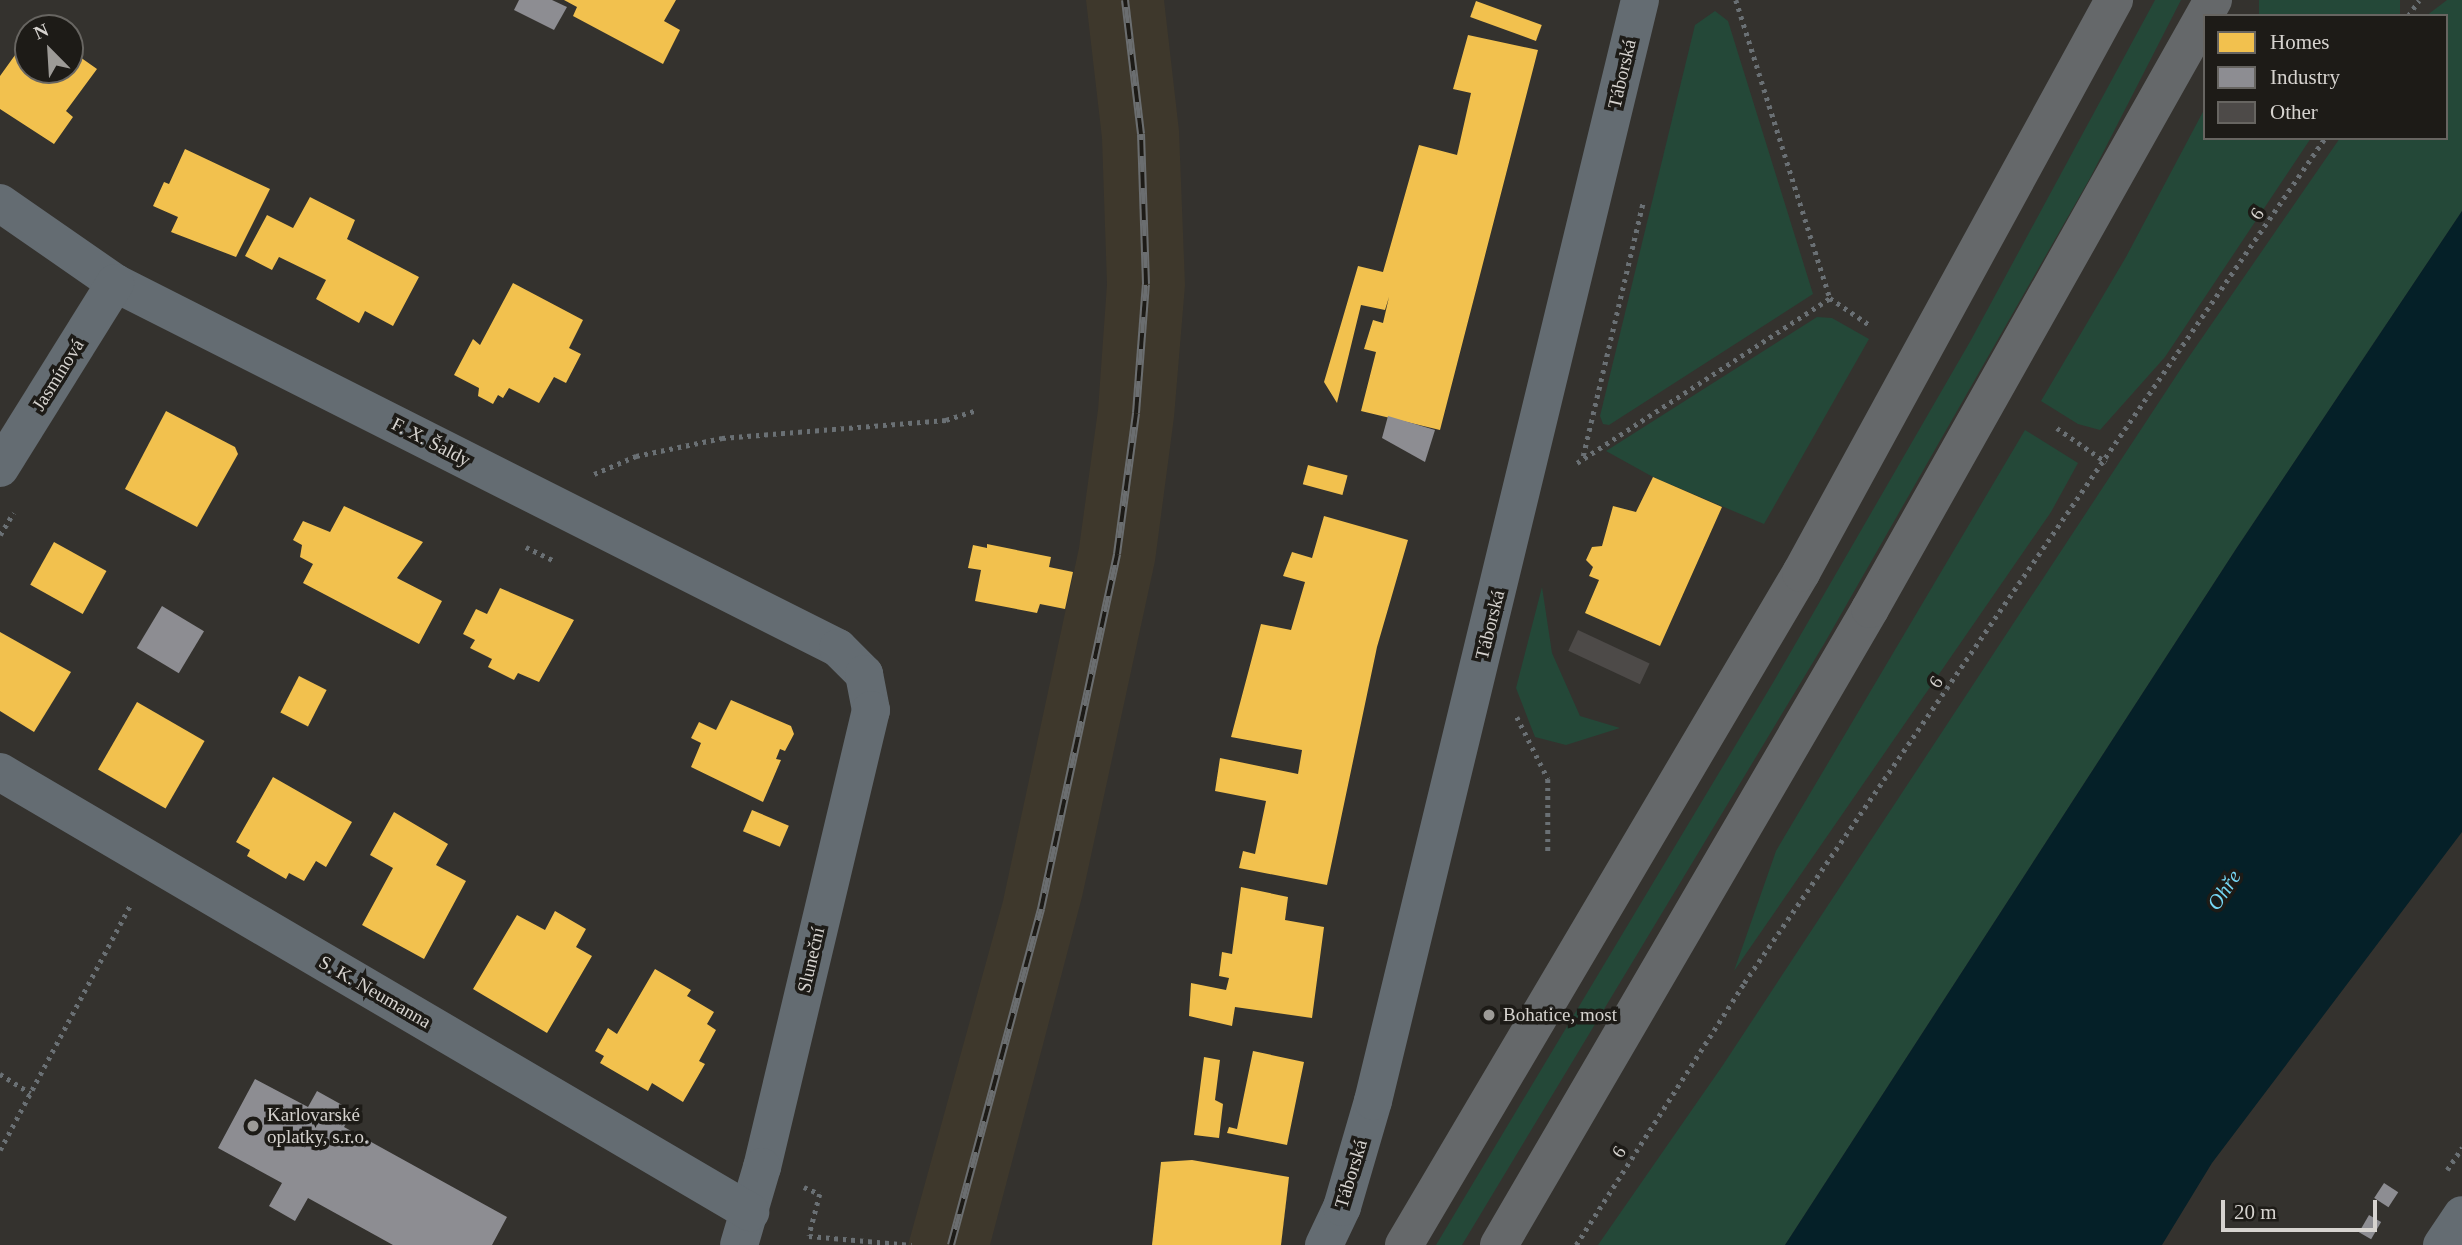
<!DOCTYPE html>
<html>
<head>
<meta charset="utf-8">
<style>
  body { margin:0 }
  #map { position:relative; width:2462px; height:1245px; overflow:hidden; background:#34322e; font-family:Georgia,serif }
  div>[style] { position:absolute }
  .built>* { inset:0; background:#3e382c }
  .green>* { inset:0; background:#244838; transform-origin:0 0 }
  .water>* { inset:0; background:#052028 }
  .homes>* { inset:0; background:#f2c14e; transform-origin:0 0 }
  .industry>* { inset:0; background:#8d8d92; transform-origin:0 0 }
  .building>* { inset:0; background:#4d4a48; transform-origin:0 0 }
  .path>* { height:4.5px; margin-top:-2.25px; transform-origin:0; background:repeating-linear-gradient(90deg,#6a7074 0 3.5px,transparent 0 8.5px) }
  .minor>* { height:38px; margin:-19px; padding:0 19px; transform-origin:19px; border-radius:19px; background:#646c72 }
  .highway>* { height:38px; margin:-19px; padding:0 19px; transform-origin:19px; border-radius:19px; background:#65686a }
  .rail>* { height:8px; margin-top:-4px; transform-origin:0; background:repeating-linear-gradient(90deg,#1d1b17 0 16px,#6b6e70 0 32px); box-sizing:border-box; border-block:2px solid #6b6e70 }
  .dots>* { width:19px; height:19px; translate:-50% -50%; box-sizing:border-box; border:4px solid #1d1b17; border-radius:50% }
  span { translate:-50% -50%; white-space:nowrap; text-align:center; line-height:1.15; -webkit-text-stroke:7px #1d1b17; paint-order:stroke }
  .street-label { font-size:19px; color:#d6d3cf }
  .poi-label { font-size:19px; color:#d6d3cf }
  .left { translate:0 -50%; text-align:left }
  .water-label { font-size:21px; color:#76d8f6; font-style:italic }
  .legend { position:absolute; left:2203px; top:14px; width:245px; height:126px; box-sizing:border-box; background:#1d1b17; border:2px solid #676561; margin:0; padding:9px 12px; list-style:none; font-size:21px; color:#d6d3cf }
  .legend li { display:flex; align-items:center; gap:14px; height:35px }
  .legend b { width:35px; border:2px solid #676561 }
  .north { position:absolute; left:14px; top:14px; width:70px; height:70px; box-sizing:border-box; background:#1d1b17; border:2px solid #676561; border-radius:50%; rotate:336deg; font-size:19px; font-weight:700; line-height:28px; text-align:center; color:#d6d3cf }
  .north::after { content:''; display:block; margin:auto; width:24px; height:32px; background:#9d9b97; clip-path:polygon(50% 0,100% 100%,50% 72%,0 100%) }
  .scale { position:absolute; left:2221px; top:1200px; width:156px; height:32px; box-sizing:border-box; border:4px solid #d6d3cf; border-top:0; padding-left:9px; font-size:21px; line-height:24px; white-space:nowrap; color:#d6d3cf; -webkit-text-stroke:5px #1d1b17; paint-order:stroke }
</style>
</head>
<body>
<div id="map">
  <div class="built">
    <i style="clip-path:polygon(1086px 0,1164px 0,1179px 131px,1185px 285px,1174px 417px,1155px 561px,1082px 897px,990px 1245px,908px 1245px,1003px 901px,1079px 548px,1098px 410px,1107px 284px,1102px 138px)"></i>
  </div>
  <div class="green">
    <i style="clip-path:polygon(2155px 0,2181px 0,2090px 178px,1824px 644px,1462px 1245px,1436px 1245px,1774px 681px,1971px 340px)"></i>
    <i style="left:2259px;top:0;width:141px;height:18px"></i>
    <i style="clip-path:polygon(2447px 0,2462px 0,2462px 211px,2236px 549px,1785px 1245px,1598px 1245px,1723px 1065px,2184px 364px,2340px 138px,2446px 138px,2446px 16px,2426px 16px)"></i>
    <i style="clip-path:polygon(1715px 11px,1728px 21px,1813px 294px,1609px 425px,1603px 424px,1600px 416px,1695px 25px)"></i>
    <i style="clip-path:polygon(2205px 108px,2205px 138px,2311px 138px,2165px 357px,2100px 430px,2078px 424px,2041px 401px,2126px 257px)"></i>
    <i style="clip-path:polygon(1817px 317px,1832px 318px,1869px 339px,1764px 524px,1653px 477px,1606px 451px)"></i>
    <i style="clip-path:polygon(2025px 430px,2078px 463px,2051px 512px,1734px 971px,1776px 851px)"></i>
    <i style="clip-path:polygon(1542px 587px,1552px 653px,1580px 716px,1620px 728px,1566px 745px,1535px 737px,1516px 688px)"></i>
  </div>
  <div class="water">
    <i style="clip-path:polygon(2462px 211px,2462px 832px,2212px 1163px,2162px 1245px,1785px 1245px,2236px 549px)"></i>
  </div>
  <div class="homes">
    <i style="clip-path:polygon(564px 0,676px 0,664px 21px,680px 30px,663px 64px,573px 16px,577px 7px)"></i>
    <i style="left:1476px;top:1px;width:70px;height:17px;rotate:20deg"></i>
    <i style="clip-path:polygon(1468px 35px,1538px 50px,1440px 430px,1361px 411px,1376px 352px,1364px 349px,1373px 320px,1383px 323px,1389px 297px,1385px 310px,1361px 305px,1337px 403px,1324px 382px,1358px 266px,1383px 272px,1419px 145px,1457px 155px,1471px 93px,1453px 89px)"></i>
    <i style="clip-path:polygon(28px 37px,28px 70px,70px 70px,70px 50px,97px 69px,66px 111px,73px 117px,54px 144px,0 109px,0 76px)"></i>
    <i style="clip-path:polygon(185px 149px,270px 189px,236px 257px,171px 232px,178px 217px,153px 206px,164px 182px,169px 184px)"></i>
    <i style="clip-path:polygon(310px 197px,355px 220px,347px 239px,419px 277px,393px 326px,365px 311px,359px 323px,316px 299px,326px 280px,314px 274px,279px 257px,272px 270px,245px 256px,267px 215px,293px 228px)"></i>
    <i style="clip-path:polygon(513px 283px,583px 320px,569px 348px,581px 354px,566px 383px,554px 377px,539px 403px,509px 388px,503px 398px,498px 395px,493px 404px,478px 396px,479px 388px,454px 375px,473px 339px,480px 345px)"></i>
    <i style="clip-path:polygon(166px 411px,235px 447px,238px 454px,197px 527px,125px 489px)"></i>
    <i style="left:1308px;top:465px;width:41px;height:20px;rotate:15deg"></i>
    <i style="clip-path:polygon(1653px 477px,1722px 507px,1660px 646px,1585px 613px,1599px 580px,1589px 576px,1593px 567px,1586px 560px,1592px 547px,1602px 546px,1613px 506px,1636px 512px)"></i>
    <i style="clip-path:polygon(344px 506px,423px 542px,397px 578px,442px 601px,419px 644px,303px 583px,313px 564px,300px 557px,302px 545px,293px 540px,303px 521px,330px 532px)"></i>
    <i style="clip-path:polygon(1324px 516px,1408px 540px,1377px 647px,1327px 885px,1239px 868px,1243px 851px,1255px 854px,1266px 801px,1215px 791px,1220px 758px,1298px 774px,1302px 750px,1231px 737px,1261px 624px,1291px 630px,1305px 582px,1283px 576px,1292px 552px,1312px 558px)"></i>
    <i style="left:54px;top:542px;width:60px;height:49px;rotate:29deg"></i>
    <i style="clip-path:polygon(987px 544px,1051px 557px,1049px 567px,1073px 572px,1065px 609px,1040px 604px,1037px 613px,975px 601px,981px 570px,968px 568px,973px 545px,987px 548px)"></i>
    <i style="clip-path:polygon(500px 588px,574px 620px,539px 682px,518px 673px,514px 680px,488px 667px,492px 659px,470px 648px,475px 640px,463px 634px,476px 609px,487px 614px)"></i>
    <i style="clip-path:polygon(0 632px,71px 672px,34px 732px,0 711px)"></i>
    <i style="left:299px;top:676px;width:31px;height:41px;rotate:27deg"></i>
    <i style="clip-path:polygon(731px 700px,791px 726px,794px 734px,785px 751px,780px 749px,776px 759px,781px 760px,763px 802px,691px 767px,701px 743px,691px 738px,699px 722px,716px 730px)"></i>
    <i style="left:137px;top:702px;width:78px;height:78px;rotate:30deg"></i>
    <i style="clip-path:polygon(273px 777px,352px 822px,326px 867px,316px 861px,304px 881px,289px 873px,286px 879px,247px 856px,250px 850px,236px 842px)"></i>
    <i style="left:752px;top:810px;width:40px;height:23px;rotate:23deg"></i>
    <i style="clip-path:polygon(394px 812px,448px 844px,436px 865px,466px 881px,424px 959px,362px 925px,393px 868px,370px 855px)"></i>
    <i style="clip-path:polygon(1241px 887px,1288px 897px,1285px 920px,1324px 927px,1312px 1018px,1235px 1007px,1232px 1026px,1189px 1016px,1191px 983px,1226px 990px,1229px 978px,1219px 976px,1222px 952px,1232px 954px)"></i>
    <i style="clip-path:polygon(555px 911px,586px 929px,576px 947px,592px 956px,547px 1033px,473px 989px,517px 915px,545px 930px)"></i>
    <i style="clip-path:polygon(655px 969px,691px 990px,687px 996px,714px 1012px,707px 1024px,716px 1030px,699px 1061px,705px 1064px,683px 1102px,652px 1083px,648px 1091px,600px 1063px,604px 1056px,595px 1051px,608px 1028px,617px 1034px)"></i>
    <i style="clip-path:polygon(1253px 1051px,1304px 1062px,1287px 1145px,1227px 1133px,1229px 1127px,1237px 1129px)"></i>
    <i style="clip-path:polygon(1204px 1057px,1220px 1060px,1215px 1100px,1223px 1104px,1219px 1138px,1194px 1135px)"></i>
    <i style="clip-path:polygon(1192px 1160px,1289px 1177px,1281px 1245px,1152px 1245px,1161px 1162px)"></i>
  </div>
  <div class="industry">
    <i style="clip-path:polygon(519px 0,552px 0,567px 7px,554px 30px,514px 10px)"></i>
    <i style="clip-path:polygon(1388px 416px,1435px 430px,1425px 462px,1382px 438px)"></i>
    <i style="left:162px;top:606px;width:49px;height:49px;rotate:31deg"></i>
    <i style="clip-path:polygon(255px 1079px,308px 1107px,317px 1091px,353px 1111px,344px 1127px,507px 1217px,492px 1245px,393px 1245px,308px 1198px,295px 1221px,269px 1206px,282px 1183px,218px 1148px)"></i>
    <i style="left:2384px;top:1183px;width:17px;height:18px;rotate:33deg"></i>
    <i style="left:2369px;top:1215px;width:14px;height:20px;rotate:30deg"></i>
  </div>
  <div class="building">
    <i style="left:1578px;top:630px;width:79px;height:23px;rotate:25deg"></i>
  </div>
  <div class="path">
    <i style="left:1736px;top:0;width:312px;rotate:72.5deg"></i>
    <i style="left:1830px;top:298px;width:50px;rotate:34.3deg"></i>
    <i style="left:2408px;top:16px;width:19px;rotate:-55deg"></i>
    <i style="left:2057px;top:428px;width:60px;rotate:34.8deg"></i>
    <i style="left:1583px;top:456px;width:261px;rotate:-76.7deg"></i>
    <i style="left:1577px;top:463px;width:302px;rotate:-33.1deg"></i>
    <i style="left:594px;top:474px;width:46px;rotate:-23.2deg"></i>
    <i style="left:636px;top:456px;width:88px;rotate:-11.8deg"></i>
    <i style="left:722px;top:438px;width:225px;rotate:-4.6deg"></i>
    <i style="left:946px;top:420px;width:33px;rotate:-18deg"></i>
    <i style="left:0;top:535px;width:26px;rotate:-59deg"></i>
    <i style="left:526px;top:547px;width:32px;rotate:26deg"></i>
    <i style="left:1517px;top:717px;width:69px;rotate:63.4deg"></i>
    <i style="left:1548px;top:779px;width:73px;rotate:90deg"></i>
    <i style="left:0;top:1074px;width:36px;rotate:32deg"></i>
    <i style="left:0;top:1150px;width:279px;rotate:-62deg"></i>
    <i style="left:2447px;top:1170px;width:27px;rotate:-56deg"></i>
    <i style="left:804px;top:1187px;width:17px;rotate:24deg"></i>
    <i style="left:820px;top:1194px;width:43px;rotate:104.7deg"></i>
    <i style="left:809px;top:1236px;width:103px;rotate:5deg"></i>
    <i style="left:1576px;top:1245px;width:311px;rotate:-57.3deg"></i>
    <i style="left:1744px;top:983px;width:1025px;rotate:-55.49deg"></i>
  </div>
  <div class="minor">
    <i style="left:0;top:203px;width:140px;rotate:34.8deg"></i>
    <i style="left:115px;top:283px;width:810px;rotate:26.79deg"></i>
    <i style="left:838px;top:648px;width:37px;rotate:45deg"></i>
    <i style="left:864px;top:674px;width:37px;rotate:79deg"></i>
    <i style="left:871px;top:710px;width:470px;rotate:103.4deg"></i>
    <i style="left:762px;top:1167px;width:81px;rotate:106.4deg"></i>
    <i style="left:0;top:468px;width:218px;rotate:-58.1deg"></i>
    <i style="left:0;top:772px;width:870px;rotate:30.4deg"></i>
    <i style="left:1324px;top:1245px;width:42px;rotate:-64.7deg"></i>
    <i style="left:1342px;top:1207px;width:110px;rotate:-73.7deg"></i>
    <i style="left:1373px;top:1101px;width:1133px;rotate:-76.37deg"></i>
    <i style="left:2442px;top:1245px;width:36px;rotate:-56deg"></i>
  </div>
  <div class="highway">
    <i style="left:1404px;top:1245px;width:781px;rotate:-59.43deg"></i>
    <i style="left:1801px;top:573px;width:653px;rotate:-61.35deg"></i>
    <i style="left:1499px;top:1245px;width:736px;rotate:-59.74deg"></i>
    <i style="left:1870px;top:609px;width:699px;rotate:-60.61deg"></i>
  </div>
  <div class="rail">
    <i style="left:951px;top:1245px;width:348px;rotate:-75deg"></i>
    <i style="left:1041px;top:909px;width:363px;rotate:-77.9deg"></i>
    <i style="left:1117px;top:554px;width:142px;rotate:-82.3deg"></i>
    <i style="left:1136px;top:413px;width:129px;rotate:-85.6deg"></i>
    <i style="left:1146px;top:284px;width:150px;rotate:-91.9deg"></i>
    <i style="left:1141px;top:134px;width:135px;rotate:-96.8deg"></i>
  </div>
  <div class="dots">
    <i style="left:1489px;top:1015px;background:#9d9b97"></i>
    <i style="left:253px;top:1126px;background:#9d9b97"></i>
  </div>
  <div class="street-label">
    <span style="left:1622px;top:74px;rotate:-77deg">Táborská</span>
    <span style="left:2257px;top:214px;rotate:-56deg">6</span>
    <span style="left:58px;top:375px;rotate:-58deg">Jasmínová</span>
    <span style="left:431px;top:442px;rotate:27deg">F. X. Šaldy</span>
    <span style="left:1490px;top:625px;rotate:-76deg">Táborská</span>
    <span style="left:1936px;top:682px;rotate:-55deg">6</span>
    <span style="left:811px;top:960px;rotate:-77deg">Sluneční</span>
    <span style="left:375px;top:992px;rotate:30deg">S. K. Neumanna</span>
    <span style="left:1619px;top:1152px;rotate:-57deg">6</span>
    <span style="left:1351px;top:1174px;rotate:-73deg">Táborská</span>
  </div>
  <div class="poi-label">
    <span class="left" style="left:1503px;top:1015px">Bohatice, most</span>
    <span class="left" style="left:267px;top:1126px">Karlovarské<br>oplatky, s.r.o.</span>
  </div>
  <div class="water-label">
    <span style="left:2224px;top:890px;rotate:-56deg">Ohře</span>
  </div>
  <ul class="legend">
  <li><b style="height:19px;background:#f2c14e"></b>Homes</li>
  <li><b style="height:19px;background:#8d8d92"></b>Industry</li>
  <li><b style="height:19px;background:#4d4a48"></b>Other</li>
  </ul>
  <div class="north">N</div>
  <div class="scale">20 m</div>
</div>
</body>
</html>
